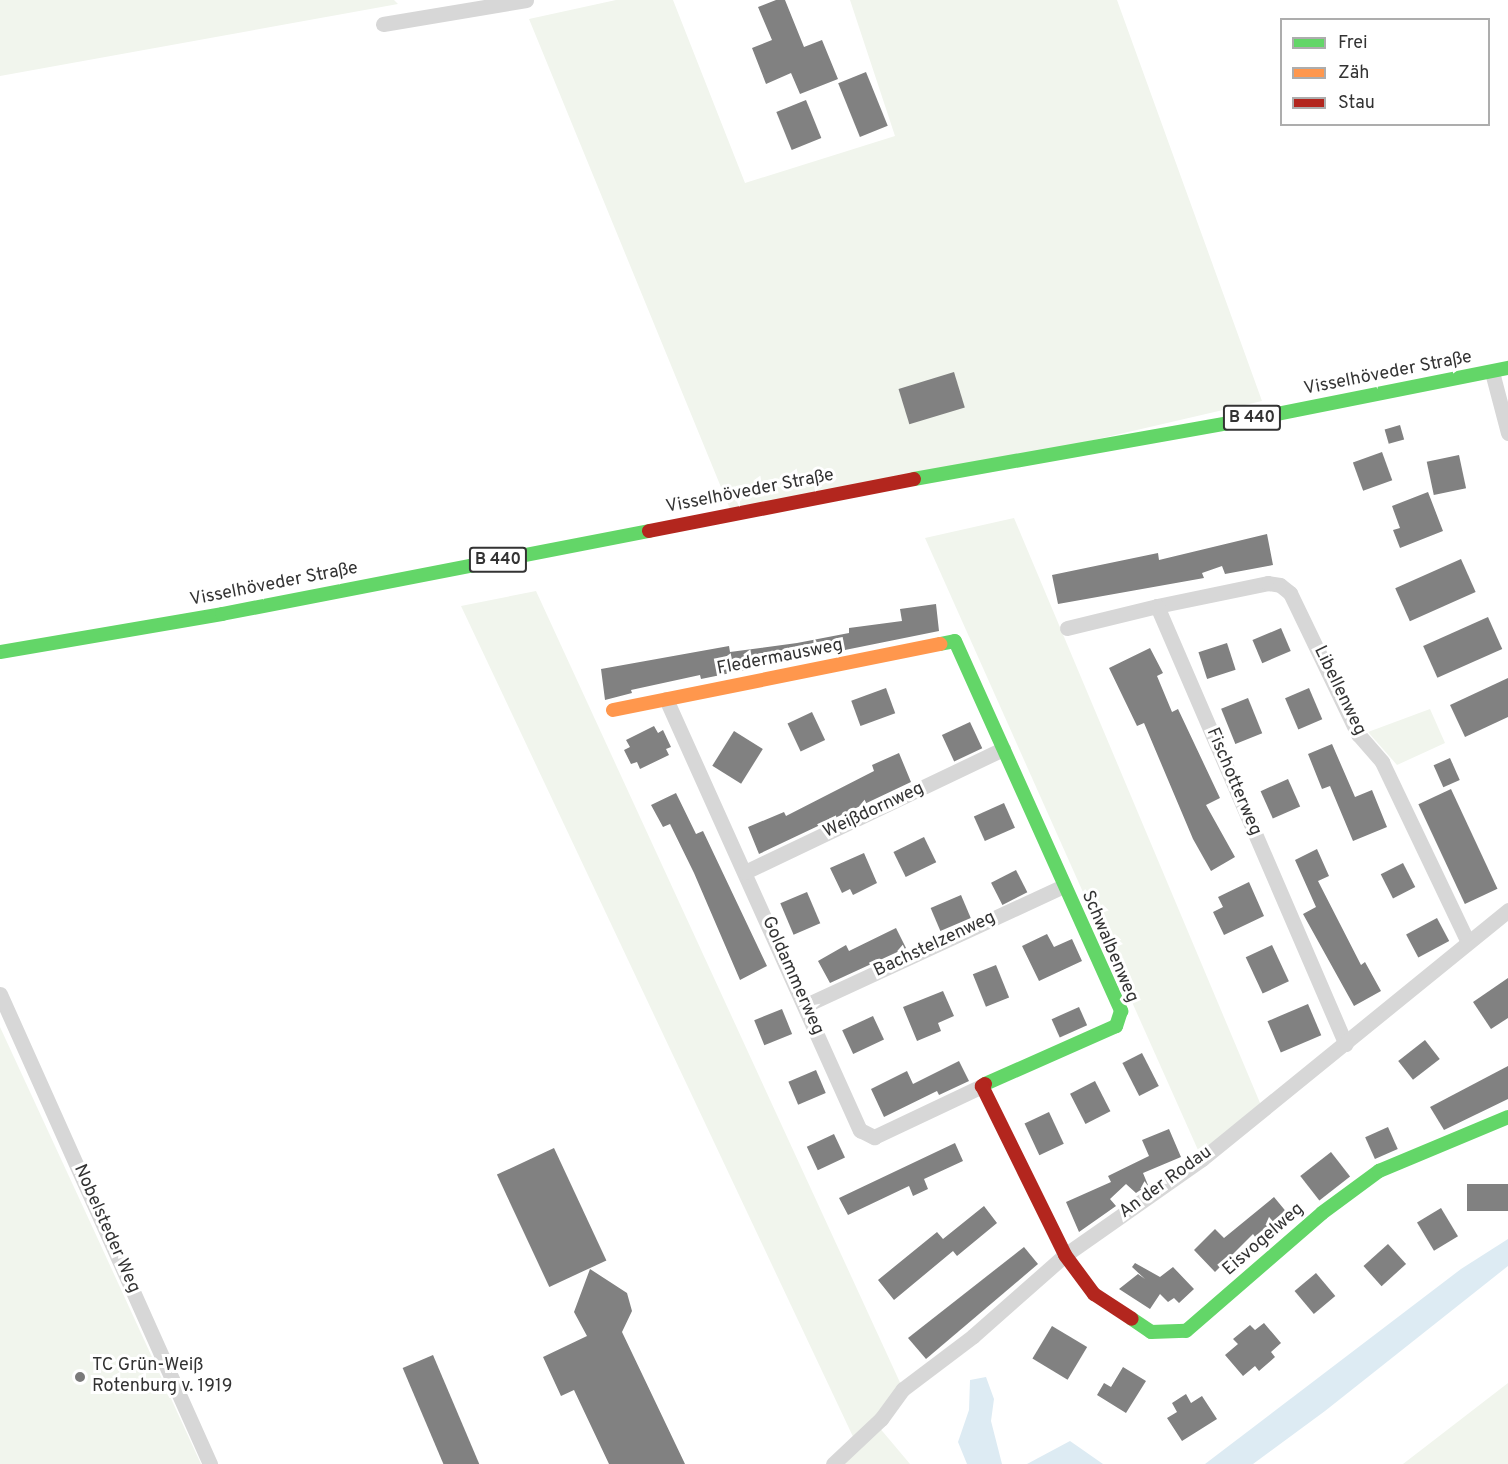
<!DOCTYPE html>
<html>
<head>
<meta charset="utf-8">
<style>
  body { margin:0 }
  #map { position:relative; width:1508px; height:1464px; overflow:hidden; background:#fff; font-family:Overpass,sans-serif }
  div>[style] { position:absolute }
  .green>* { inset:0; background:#f1f5ed }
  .water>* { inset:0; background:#ddebf3 }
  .building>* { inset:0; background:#818181; transform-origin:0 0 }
  .street>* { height:15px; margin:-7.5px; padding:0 7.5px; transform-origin:7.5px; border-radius:7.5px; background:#d7d7d7 }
  .fast>* { height:14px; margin:-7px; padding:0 7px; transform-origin:7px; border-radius:7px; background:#63d668 }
  .slow>* { height:14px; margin:-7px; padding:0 7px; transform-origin:7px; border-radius:7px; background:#ff974d }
  .jam>* { height:14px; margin:-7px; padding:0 7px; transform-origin:7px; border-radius:7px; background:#b3261e }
  .dots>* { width:16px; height:16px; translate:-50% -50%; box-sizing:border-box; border:3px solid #fff; border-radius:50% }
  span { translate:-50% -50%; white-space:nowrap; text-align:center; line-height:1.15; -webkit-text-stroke:6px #fff; paint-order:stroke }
  .shield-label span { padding:2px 4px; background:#fff; border:2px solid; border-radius:4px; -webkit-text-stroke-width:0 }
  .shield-label { font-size:16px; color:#333; font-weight:700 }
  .street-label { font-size:18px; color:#333 }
  .poi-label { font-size:18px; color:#333 }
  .left { translate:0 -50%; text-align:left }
  .legend { position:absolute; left:1280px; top:18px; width:210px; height:108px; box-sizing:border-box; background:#fff; border:2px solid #adadad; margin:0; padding:8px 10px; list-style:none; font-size:18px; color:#333 }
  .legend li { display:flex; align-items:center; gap:12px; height:30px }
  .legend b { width:30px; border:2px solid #adadad }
</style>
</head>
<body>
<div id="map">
  <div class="green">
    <i style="clip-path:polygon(0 0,394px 0,398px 4px,0 76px)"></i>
    <i style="clip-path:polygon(616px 0,673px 0,745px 183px,895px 136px,850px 0,1117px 0,1262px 401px,994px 463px,732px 514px,529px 19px)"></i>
    <i style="clip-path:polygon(1014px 518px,1263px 1110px,1202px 1159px,925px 538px)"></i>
    <i style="clip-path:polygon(536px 591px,903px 1389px,856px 1443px,461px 606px)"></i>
    <i style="clip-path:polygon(1430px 709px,1445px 743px,1397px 765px,1368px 732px)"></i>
    <i style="clip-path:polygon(0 1027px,91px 1224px,201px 1464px,0 1464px)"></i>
    <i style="clip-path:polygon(1508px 1383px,1508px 1464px,1403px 1464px)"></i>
    <i style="clip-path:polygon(878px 1426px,910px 1464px,836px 1464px)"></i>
  </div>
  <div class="water">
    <i style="clip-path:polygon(1508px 1239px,1508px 1266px,1325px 1411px,1253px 1464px,1205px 1464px,1461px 1269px)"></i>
    <i style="clip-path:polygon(986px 1377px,994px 1399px,991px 1421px,1002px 1464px,967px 1464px,958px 1442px,969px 1410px,970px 1380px)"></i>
    <i style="clip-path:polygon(1070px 1441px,1103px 1464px,1027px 1464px)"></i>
  </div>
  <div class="building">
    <i style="clip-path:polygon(776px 0,785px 0,804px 47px,822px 40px,838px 79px,800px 94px,791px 73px,766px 84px,752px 48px,772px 40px,758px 7px)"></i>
    <i style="left:866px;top:72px;width:58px;height:30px;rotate:68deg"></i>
    <i style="left:806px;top:100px;width:41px;height:32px;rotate:68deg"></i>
    <i style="left:954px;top:372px;width:37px;height:58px;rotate:73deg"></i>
    <i style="left:1400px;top:425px;width:15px;height:16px;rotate:74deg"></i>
    <i style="left:1382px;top:452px;width:30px;height:31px;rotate:70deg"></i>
    <i style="left:1459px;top:455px;width:34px;height:33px;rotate:78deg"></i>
    <i style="clip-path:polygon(1428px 492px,1443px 531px,1400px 548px,1393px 530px,1400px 528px,1392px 506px)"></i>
    <i style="clip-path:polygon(1267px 534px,1273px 565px,1225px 574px,1222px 566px,1202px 573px,1204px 578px,1058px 604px,1052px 575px,1158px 553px,1159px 560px)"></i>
    <i style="left:1461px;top:559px;width:36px;height:72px;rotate:66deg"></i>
    <i style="clip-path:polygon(936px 604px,939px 631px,701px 679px,700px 675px,631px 690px,632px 693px,605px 700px,601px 669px,729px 646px,730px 652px,797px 643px,849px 633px,849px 628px,902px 621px,900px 609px)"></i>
    <i style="left:1488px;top:617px;width:35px;height:71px;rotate:66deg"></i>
    <i style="left:1281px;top:628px;width:25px;height:31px;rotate:67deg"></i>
    <i style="left:1227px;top:643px;width:28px;height:30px;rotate:72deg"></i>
    <i style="clip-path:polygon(1150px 648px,1163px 673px,1157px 676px,1172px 712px,1178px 709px,1220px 798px,1206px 805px,1235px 857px,1211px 871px,1193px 839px,1144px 723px,1137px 726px,1109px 668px)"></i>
    <i style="clip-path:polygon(1508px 678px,1508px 717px,1465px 737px,1450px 705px)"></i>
    <i style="left:886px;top:688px;width:27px;height:37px;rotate:70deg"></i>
    <i style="left:1309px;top:688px;width:34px;height:26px;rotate:67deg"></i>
    <i style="left:1248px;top:698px;width:38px;height:29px;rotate:68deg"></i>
    <i style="left:812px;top:712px;width:31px;height:27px;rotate:65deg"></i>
    <i style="left:970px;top:722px;width:29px;height:31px;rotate:65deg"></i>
    <i style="clip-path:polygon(654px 726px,658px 733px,663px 730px,671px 747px,666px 749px,669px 755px,640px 769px,637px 762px,631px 764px,624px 750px,630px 747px,626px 740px)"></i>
    <i style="left:734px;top:731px;width:34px;height:41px;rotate:32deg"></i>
    <i style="clip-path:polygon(1332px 744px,1355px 797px,1372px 790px,1387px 827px,1353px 841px,1330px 786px,1322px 789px,1308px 754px)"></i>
    <i style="clip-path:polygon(899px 753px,911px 782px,759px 854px,748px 827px,784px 812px,786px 816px,874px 771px,872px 765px)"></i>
    <i style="left:1450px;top:758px;width:24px;height:18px;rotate:66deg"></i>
    <i style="left:1288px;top:779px;width:30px;height:30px;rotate:66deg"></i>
    <i style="left:1451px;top:789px;width:110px;height:36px;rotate:65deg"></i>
    <i style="clip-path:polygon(676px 793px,696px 834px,703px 831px,767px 966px,740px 980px,694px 873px,670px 824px,663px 827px,651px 805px)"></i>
    <i style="left:1004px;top:803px;width:27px;height:33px;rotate:66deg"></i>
    <i style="left:924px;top:837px;width:28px;height:34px;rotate:64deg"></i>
    <i style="clip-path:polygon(1317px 849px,1329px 876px,1318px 881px,1361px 965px,1365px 962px,1381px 991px,1354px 1006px,1303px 914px,1316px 907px,1295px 860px)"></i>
    <i style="clip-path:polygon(864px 853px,877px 883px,853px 895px,850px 889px,842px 893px,830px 868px)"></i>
    <i style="left:1403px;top:863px;width:27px;height:25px;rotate:63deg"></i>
    <i style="left:1016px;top:870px;width:25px;height:28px;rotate:63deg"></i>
    <i style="clip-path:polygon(1249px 882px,1264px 916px,1224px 935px,1213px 912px,1223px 907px,1218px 897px)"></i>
    <i style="left:807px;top:892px;width:34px;height:29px;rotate:67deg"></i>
    <i style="left:961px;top:895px;width:25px;height:33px;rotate:67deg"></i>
    <i style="left:1437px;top:918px;width:26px;height:35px;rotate:62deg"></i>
    <i style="clip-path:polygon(896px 928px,906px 948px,830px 983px,818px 961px,846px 945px,849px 951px)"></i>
    <i style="clip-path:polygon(1047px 934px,1054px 947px,1072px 939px,1082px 961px,1039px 981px,1022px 946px)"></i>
    <i style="left:1272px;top:945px;width:40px;height:29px;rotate:65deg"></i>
    <i style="left:996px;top:965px;width:35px;height:25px;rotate:68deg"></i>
    <i style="clip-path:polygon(1508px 978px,1508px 1018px,1491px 1029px,1473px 1002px)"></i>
    <i style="clip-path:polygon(943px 991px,954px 1016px,938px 1023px,941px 1031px,917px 1041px,903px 1007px)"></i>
    <i style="left:1308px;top:1004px;width:34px;height:44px;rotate:67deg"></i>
    <i style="left:1079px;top:1007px;width:20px;height:30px;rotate:66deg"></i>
    <i style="left:782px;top:1009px;width:27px;height:30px;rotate:68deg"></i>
    <i style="left:873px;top:1016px;width:26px;height:34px;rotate:65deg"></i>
    <i style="left:1425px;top:1040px;width:24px;height:34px;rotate:52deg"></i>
    <i style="left:1142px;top:1053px;width:37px;height:22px;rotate:63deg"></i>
    <i style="clip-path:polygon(959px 1061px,969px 1081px,939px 1095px,937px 1091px,884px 1117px,871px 1089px,907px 1071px,913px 1084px)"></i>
    <i style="clip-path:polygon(1508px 1066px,1508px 1099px,1444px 1130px,1430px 1107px)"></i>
    <i style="left:816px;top:1070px;width:25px;height:30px;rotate:67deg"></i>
    <i style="left:1095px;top:1081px;width:34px;height:28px;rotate:63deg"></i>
    <i style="left:1049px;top:1112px;width:35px;height:27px;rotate:65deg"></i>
    <i style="left:1388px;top:1127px;width:24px;height:25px;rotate:66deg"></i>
    <i style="clip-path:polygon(1169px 1129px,1181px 1157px,1143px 1173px,1148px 1185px,1136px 1193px,1126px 1184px,1110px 1199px,1116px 1206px,1079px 1232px,1066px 1202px,1111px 1182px,1108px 1176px,1149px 1156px,1142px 1140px)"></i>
    <i style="left:834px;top:1134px;width:26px;height:30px;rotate:65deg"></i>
    <i style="clip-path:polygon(955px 1143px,963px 1161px,924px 1179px,928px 1189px,913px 1196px,909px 1186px,848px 1215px,839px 1198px)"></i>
    <i style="left:554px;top:1148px;width:124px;height:63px;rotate:65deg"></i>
    <i style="left:1331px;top:1152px;width:31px;height:39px;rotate:52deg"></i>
    <i style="left:1508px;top:1184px;width:27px;height:41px;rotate:90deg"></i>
    <i style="clip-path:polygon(1274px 1197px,1293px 1220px,1261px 1245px,1253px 1234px,1215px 1272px,1194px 1250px,1215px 1229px,1224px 1238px)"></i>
    <i style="clip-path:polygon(984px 1206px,997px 1223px,957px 1256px,953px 1251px,894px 1300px,878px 1280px,937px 1232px,943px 1239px)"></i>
    <i style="left:1441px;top:1208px;width:33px;height:28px;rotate:59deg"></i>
    <i style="left:1388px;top:1244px;width:27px;height:33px;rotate:48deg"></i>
    <i style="clip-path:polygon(1024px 1247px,1038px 1264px,926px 1359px,908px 1338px)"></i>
    <i style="clip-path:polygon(1135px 1263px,1160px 1277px,1173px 1267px,1194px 1289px,1179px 1303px,1174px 1298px,1168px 1302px,1160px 1294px,1150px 1309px,1119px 1289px,1138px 1274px,1145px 1279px,1132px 1267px)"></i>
    <i style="clip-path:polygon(590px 1269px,627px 1293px,632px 1311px,622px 1332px,685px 1464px,609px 1464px,574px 1390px,561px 1396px,543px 1357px,587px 1336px,574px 1312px)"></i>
    <i style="left:1316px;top:1273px;width:30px;height:28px;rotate:50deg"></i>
    <i style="clip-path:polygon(1264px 1323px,1281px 1343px,1271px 1352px,1275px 1357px,1259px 1371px,1255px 1366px,1243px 1376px,1225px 1355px,1238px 1344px,1233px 1339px,1250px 1325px,1255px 1330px)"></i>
    <i style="left:1052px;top:1326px;width:41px;height:38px;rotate:31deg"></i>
    <i style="left:433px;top:1355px;width:119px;height:33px;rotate:67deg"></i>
    <i style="clip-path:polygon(1123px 1367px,1146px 1381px,1126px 1413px,1097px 1395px,1104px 1383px,1111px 1387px)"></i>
    <i style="clip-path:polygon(1186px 1394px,1191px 1403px,1202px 1396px,1217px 1419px,1182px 1441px,1167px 1418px,1177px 1412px,1172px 1403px)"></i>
  </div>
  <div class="street">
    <i style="left:383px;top:24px;width:145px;rotate:-9.5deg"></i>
    <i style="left:1492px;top:372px;width:63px;rotate:75.3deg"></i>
    <i style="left:1157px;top:606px;width:113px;rotate:-11.7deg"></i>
    <i style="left:1268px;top:583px;width:12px;rotate:9deg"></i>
    <i style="left:1280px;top:585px;width:13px;rotate:39deg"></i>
    <i style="left:1290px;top:593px;width:157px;rotate:64.3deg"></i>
    <i style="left:1358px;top:734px;width:37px;rotate:49deg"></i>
    <i style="left:1382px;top:762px;width:199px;rotate:64.5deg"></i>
    <i style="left:1067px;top:628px;width:93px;rotate:-13.7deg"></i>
    <i style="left:1157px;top:606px;width:477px;rotate:66.7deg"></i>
    <i style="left:666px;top:699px;width:473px;rotate:65.8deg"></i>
    <i style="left:860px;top:1130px;width:16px;rotate:27deg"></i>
    <i style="left:874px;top:1137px;width:119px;rotate:-25.3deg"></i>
    <i style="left:745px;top:872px;width:286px;rotate:-25.5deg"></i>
    <i style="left:0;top:994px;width:515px;rotate:65.92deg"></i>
    <i style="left:806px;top:1005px;width:283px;rotate:-24.8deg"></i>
    <i style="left:833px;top:1464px;width:66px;rotate:-43.2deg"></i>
    <i style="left:881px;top:1419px;width:37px;rotate:-54deg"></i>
    <i style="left:903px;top:1389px;width:88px;rotate:-37.1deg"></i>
    <i style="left:973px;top:1336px;width:123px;rotate:-41.4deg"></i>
    <i style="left:1065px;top:1255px;width:167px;rotate:-35deg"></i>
    <i style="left:1202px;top:1159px;width:395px;rotate:-39.1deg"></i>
  </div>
  <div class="fast">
    <i style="left:914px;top:479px;width:359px;rotate:-10.1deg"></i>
    <i style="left:1267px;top:416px;width:246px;rotate:-11.3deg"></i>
    <i style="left:940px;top:644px;width:15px;rotate:-11deg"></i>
    <i style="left:955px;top:641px;width:406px;rotate:65.8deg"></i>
    <i style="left:1121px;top:1011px;width:16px;rotate:108deg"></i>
    <i style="left:1116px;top:1026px;width:143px;rotate:156.1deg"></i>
    <i style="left:0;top:652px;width:225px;rotate:-9.7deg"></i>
    <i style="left:222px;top:614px;width:435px;rotate:-11deg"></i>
    <i style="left:1132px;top:1319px;width:23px;rotate:34deg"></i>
    <i style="left:1151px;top:1332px;width:35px;rotate:-2deg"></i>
    <i style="left:1186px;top:1331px;width:180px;rotate:-40.9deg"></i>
    <i style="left:1322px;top:1213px;width:71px;rotate:-36.4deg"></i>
    <i style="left:1379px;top:1171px;width:140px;rotate:-22.7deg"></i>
  </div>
  <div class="slow">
    <i style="left:613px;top:710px;width:334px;rotate:-11.4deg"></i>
  </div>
  <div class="jam">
    <i style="left:649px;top:531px;width:270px;rotate:-11.1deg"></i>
    <i style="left:985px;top:1084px;width:4px;rotate:146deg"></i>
    <i style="left:982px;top:1086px;width:188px;rotate:63.8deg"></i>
    <i style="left:1065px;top:1255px;width:49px;rotate:53.4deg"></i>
    <i style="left:1094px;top:1294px;width:45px;rotate:33.3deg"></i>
  </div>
  <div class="dots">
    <i style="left:80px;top:1377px;background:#7a7a7a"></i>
  </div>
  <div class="shield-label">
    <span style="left:1252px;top:418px">B 440</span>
    <span style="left:498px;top:560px">B 440</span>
  </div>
  <div class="street-label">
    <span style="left:1388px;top:374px;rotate:-11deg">Visselhöveder Straße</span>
    <span style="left:750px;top:492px;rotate:-11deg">Visselhöveder Straße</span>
    <span style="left:274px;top:585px;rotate:-11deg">Visselhöveder Straße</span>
    <span style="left:780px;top:658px;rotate:-11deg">Fledermausweg</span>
    <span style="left:1339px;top:691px;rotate:64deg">Libellenweg</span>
    <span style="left:1233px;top:782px;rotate:67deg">Fischotterweg</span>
    <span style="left:874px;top:811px;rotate:-25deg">Weißdornweg</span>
    <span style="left:935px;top:945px;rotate:-25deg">Bachstelzenweg</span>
    <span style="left:1109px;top:947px;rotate:67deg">Schwalbenweg</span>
    <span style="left:792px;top:976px;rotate:66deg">Goldammerweg</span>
    <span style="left:1166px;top:1183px;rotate:-36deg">An der Rodau</span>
    <span style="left:106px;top:1229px;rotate:66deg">Nobelsteder Weg</span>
    <span style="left:1264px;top:1240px;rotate:-41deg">Eisvogelweg</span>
  </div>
  <div class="poi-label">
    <span class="left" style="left:92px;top:1377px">TC Grün-Weiß<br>Rotenburg v. 1919</span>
  </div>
  <ul class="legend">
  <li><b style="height:8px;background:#63d668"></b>Frei</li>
  <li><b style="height:8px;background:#ff974d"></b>Zäh</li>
  <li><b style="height:8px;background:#b3261e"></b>Stau</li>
  </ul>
</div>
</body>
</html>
